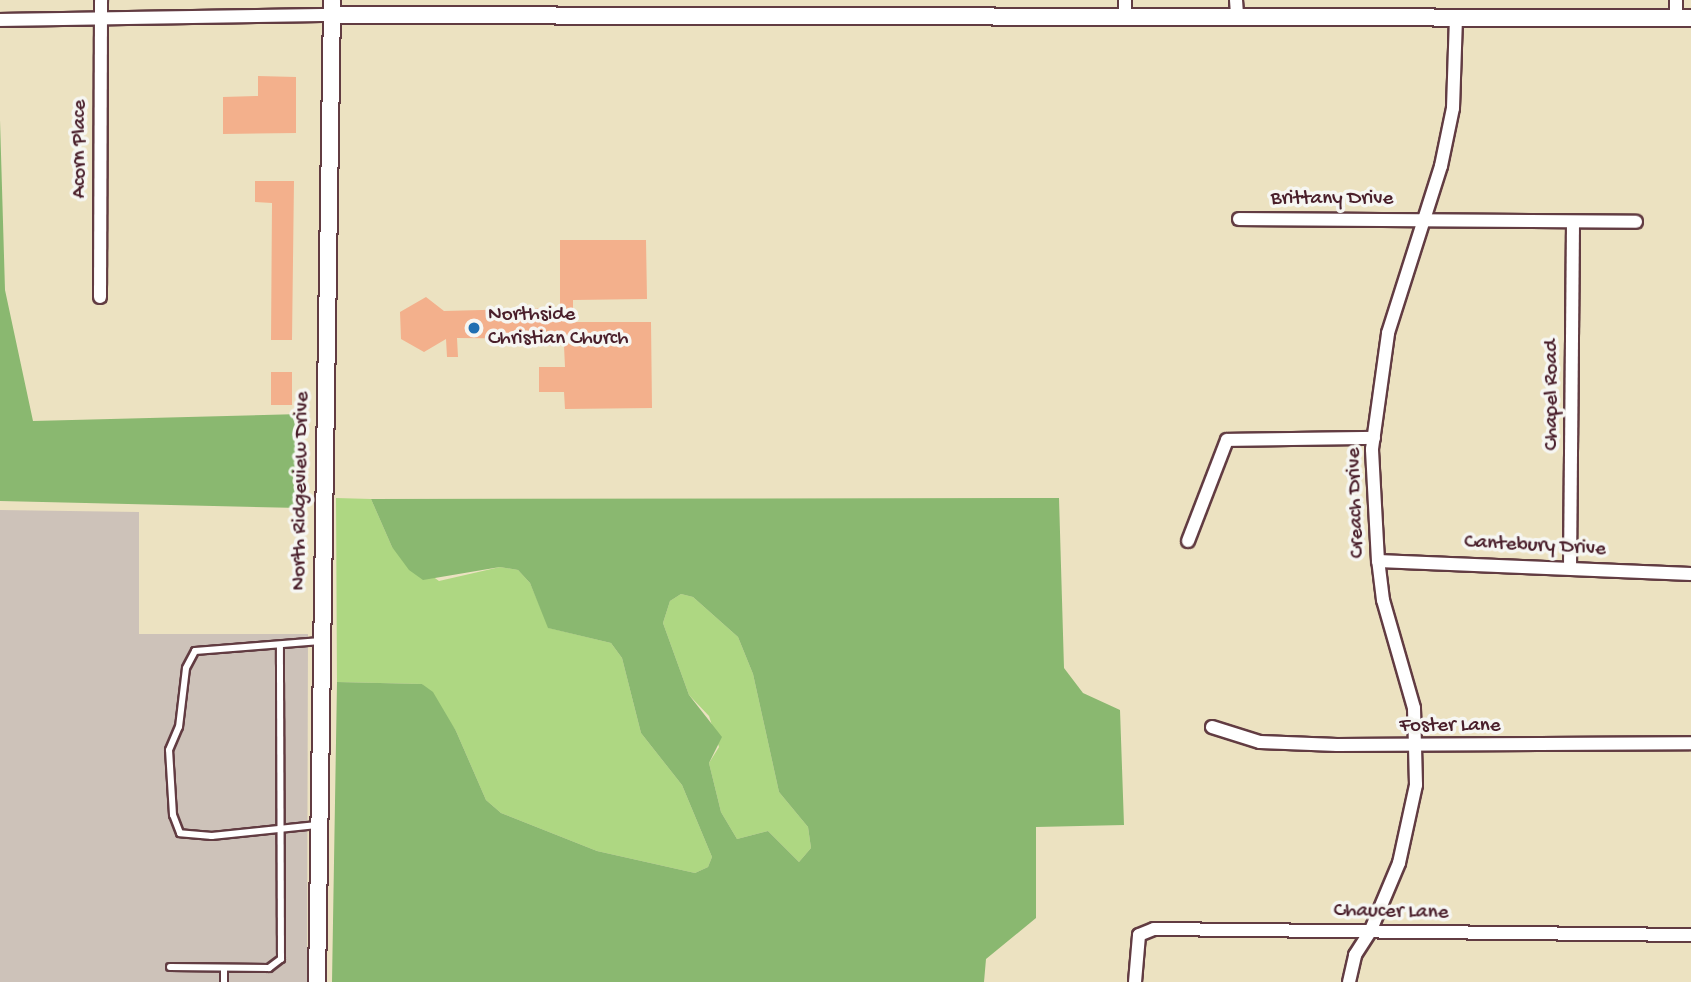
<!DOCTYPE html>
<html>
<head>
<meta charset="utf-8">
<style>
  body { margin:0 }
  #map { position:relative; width:1691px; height:982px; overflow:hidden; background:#ece2c1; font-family:"Gochi Hand",sans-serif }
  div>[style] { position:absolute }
  .industrial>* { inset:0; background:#cdc2b9 }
  .green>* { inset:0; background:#aed782 }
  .forest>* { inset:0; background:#8ab870 }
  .building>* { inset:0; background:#f3b08c; transform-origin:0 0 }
  .roads { filter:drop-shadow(2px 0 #623c42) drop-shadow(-2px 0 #623c42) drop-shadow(0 2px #623c42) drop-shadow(0 -2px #623c42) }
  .lane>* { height:6px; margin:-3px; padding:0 3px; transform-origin:3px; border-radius:3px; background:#fff }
  .street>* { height:12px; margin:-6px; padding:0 6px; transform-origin:6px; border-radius:6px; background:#fff }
  .secondary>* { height:16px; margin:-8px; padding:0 8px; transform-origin:8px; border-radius:8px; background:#fff }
  .dots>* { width:19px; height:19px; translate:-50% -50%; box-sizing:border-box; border:4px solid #f6f6f2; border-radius:50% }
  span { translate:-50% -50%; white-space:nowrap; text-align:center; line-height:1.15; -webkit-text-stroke:7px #f6f6f2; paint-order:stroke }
  .street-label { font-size:21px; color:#4a1f2b }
  .poi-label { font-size:21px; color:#4a1f2b }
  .left { translate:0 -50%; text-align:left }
</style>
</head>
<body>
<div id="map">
  <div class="industrial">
    <i style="clip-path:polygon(0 510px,139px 512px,139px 634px,308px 634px,307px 982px,0 982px)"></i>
  </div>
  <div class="green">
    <i style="clip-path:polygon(336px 498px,371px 499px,392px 547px,439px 581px,500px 567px,518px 570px,530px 583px,549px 628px,611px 643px,622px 658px,641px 733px,682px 785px,712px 857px,708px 867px,695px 873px,597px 851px,501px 813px,486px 800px,456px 731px,422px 684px,337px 682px)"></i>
    <i style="clip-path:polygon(681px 594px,693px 597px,738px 637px,753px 674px,779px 792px,808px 827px,811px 848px,799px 862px,768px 831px,737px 839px,721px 812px,709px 763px,719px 747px,709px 716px,689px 695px,663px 623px,670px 601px)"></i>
  </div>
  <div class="forest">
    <i style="clip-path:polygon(0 120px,5px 290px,33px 421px,301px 414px,300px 508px,0 501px)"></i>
    <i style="clip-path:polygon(evenodd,1059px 498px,1064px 668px,1083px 693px,1120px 710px,1124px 825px,1036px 827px,1036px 918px,986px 959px,984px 982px,332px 982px,337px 682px,422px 684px,433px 692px,456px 731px,486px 800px,501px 813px,597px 851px,695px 873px,708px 867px,712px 857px,682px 785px,641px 733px,622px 658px,611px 643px,548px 628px,530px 583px,518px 570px,500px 567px,423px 580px,409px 570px,392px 547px,371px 499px,1059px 498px,681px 594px,693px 597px,738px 637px,753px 674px,779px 792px,808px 827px,811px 848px,799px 862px,768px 831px,737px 839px,721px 812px,709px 763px,722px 737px,689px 695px,663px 623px,670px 601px,681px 594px)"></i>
  </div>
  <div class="building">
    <i style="clip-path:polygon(258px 76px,296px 77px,296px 133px,223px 134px,223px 97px,258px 96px)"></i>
    <i style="clip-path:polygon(255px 181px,294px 181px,292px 340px,271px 340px,272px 203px,255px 202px)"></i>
    <i style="clip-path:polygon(560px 240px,646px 240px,647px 299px,573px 300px,573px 322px,651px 322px,652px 408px,565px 409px,564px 392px,539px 392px,539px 367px,565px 367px,564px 346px,548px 346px,548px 339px,457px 338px,458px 357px,447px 357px,446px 339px,424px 352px,401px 339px,400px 312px,426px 297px,444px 311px,560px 308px)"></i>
    <i style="left:271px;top:372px;width:21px;height:33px"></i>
  </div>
  <div class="roads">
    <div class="lane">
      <i style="left:317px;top:825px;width:106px;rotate:174deg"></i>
      <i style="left:212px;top:836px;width:32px;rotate:-175deg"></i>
      <i style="left:180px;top:833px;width:19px;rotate:-111deg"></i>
      <i style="left:173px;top:815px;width:65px;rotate:-93.5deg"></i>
      <i style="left:169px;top:750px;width:25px;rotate:-67deg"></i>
      <i style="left:179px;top:727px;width:59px;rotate:-83.2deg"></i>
      <i style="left:186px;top:668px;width:19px;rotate:-62deg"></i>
      <i style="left:195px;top:651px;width:126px;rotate:-4.5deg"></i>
      <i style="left:170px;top:967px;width:99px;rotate:0.6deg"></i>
      <i style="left:269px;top:968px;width:15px;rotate:-37deg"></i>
      <i style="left:281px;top:959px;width:313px;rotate:-90.2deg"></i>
      <i style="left:224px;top:970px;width:12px;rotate:90deg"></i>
    </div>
    <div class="street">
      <i style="left:1125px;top:0;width:14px;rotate:90deg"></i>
      <i style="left:1236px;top:0;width:14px;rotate:86deg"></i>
      <i style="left:1676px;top:18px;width:18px;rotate:-90deg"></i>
      <i style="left:0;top:20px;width:332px;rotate:-0.9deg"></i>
      <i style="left:1239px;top:219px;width:397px;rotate:0.4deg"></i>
      <i style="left:100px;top:297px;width:297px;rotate:-89.8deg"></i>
      <i style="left:1188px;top:541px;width:108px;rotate:-68.9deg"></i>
      <i style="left:1227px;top:440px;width:147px;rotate:-0.8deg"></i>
      <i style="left:1378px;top:561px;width:313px;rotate:2.4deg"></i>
      <i style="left:1570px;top:568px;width:345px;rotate:-89.5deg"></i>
      <i style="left:1212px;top:727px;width:50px;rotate:17.4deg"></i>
      <i style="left:1260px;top:742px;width:77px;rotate:2.2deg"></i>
      <i style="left:1337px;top:745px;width:354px;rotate:-0.3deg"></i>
      <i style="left:1135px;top:982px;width:47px;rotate:-85.1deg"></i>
      <i style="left:1139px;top:935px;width:16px;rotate:-22deg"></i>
      <i style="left:1154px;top:929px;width:537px;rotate:0.64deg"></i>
      <i style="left:1349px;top:982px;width:28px;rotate:-77deg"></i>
      <i style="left:1355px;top:955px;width:27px;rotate:-57deg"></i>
      <i style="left:1370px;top:932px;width:75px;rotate:-67.2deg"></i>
      <i style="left:1399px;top:863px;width:80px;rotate:-77.7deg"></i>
      <i style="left:1416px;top:785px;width:77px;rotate:-91.5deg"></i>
      <i style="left:1414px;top:708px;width:112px;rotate:-106deg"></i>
      <i style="left:1383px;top:600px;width:39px;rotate:-97deg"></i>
      <i style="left:1378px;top:561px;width:112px;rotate:-93.1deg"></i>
      <i style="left:1372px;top:449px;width:117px;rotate:-82.1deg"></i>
      <i style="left:1388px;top:333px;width:175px;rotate:-72.4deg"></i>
      <i style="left:1441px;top:166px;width:59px;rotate:-78.3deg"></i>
      <i style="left:1453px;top:108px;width:92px;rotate:-88.1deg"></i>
    </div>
    <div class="secondary">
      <i style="left:332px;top:15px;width:1359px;rotate:0.13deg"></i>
      <i style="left:317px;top:982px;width:982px;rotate:-89.12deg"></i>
    </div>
  </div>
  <div class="dots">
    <i style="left:474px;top:328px;background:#1f6fb2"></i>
  </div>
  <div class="street-label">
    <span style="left:81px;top:149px;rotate:-90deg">Acorn Place</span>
    <span style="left:1332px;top:200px">Brittany Drive</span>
    <span style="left:1553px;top:395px;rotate:-90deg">Chapel Road</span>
    <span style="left:302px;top:491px;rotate:-89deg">North Ridgeview Drive</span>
    <span style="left:1357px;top:503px;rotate:-92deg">Creach Drive</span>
    <span style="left:1535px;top:547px;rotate:3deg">Cantebury Drive</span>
    <span style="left:1450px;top:727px">Foster Lane</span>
    <span style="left:1391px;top:913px;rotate:1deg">Chaucer Lane</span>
  </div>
  <div class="poi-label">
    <span class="left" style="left:488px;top:328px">Northside<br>Christian Church</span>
  </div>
</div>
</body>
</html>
